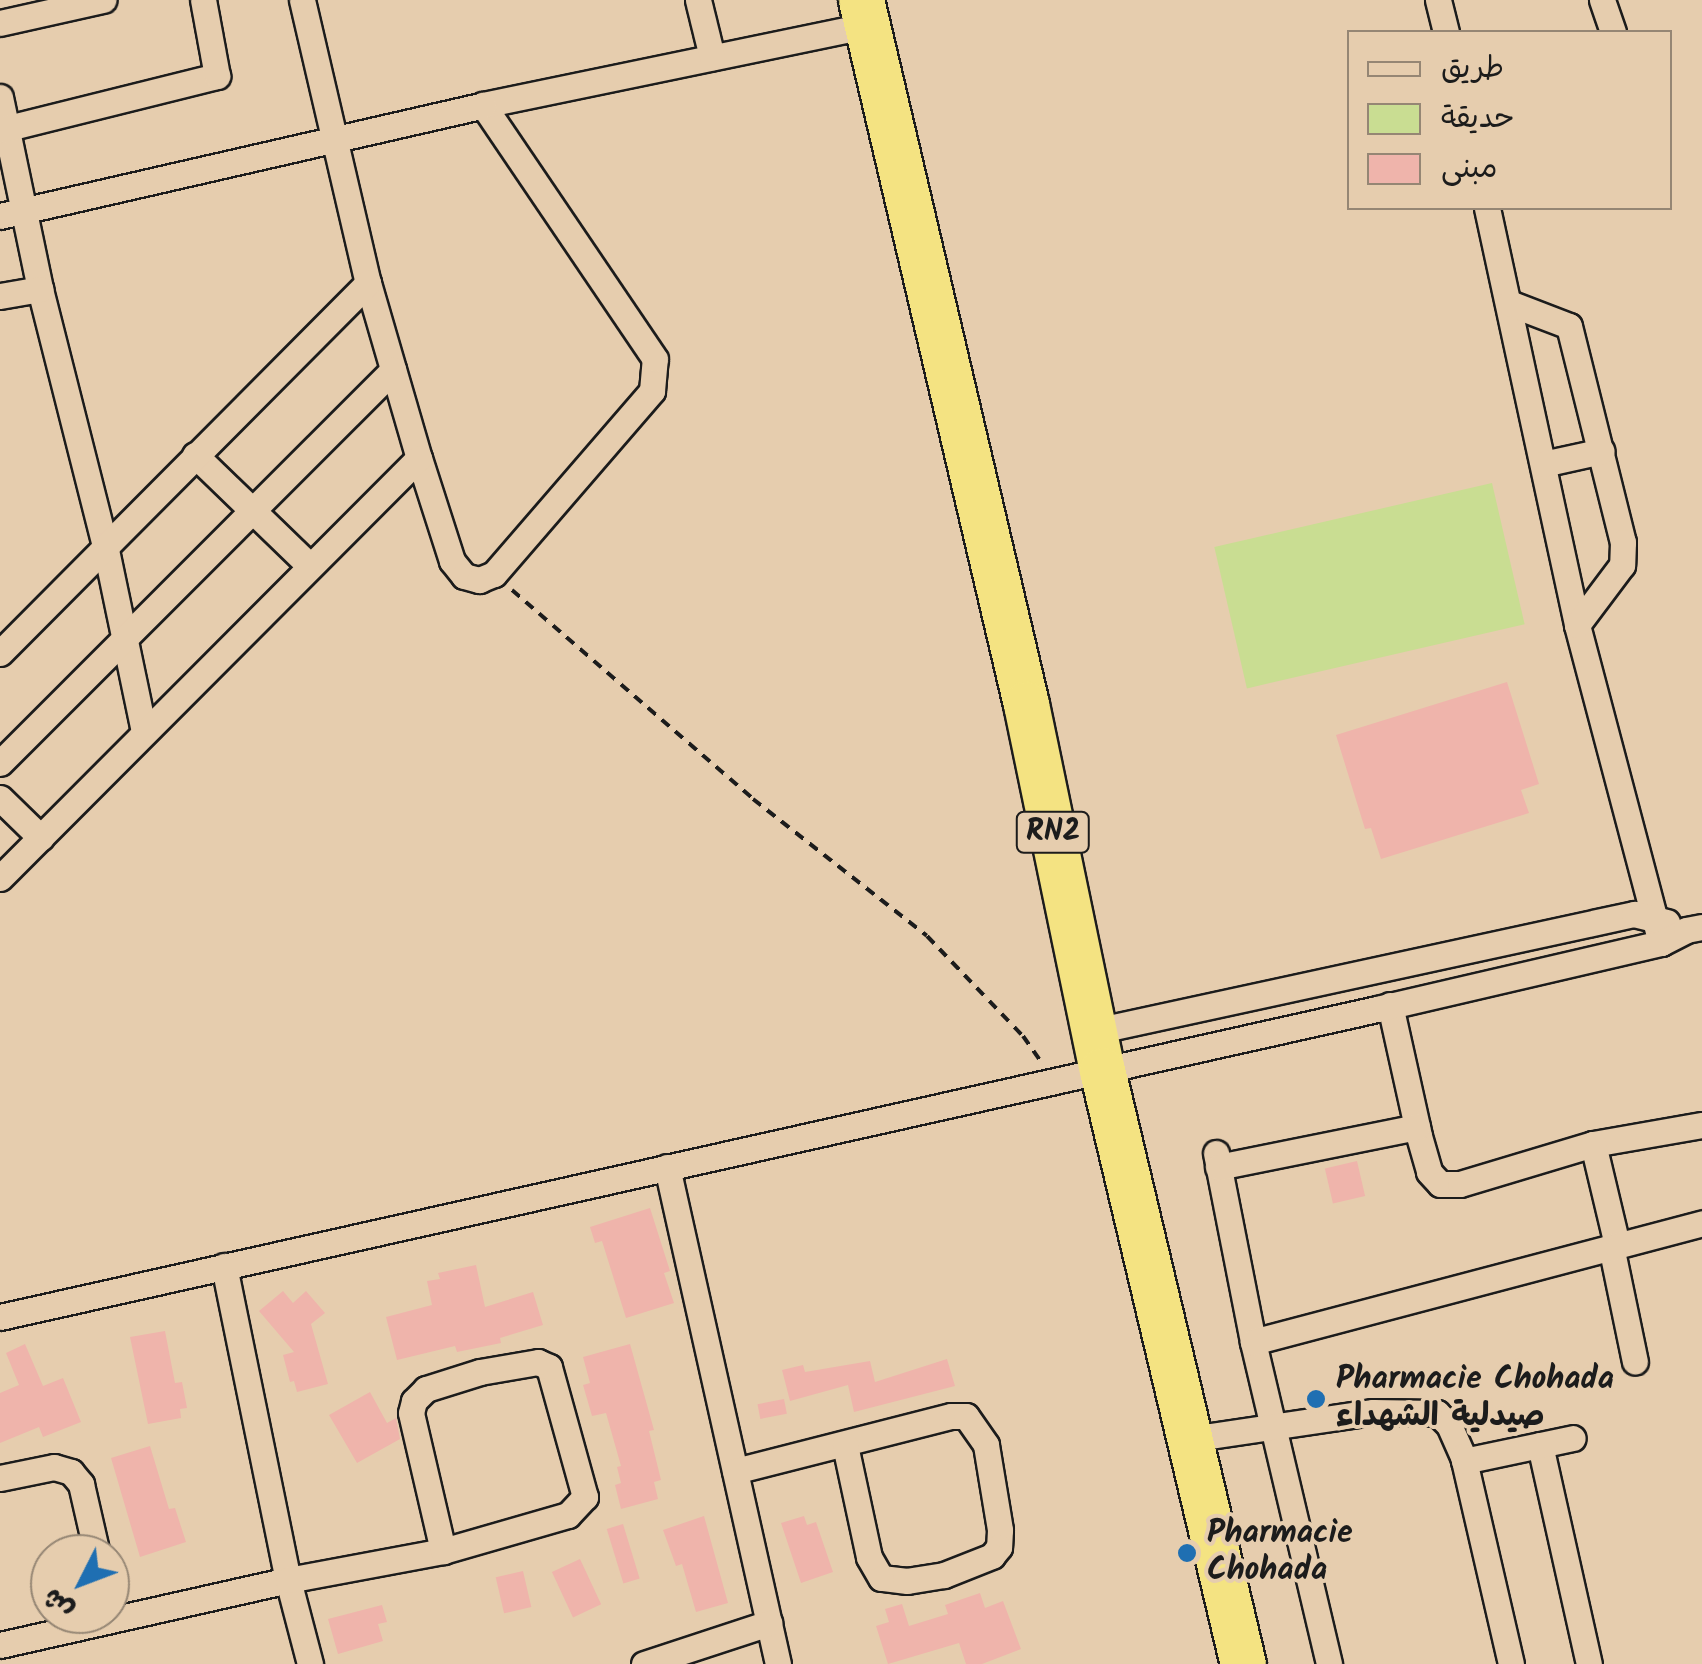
<!DOCTYPE html>
<html>
<head>
<meta charset="utf-8">
<style>
  body { margin:0 }
  #map { position:relative; width:1702px; height:1664px; overflow:hidden; background:#e6cdae; font-family:Kalam,"Playpen Sans Arabic",sans-serif }
  div>[style] { position:absolute }
  .green>* { inset:0; background:#c9dd92; transform-origin:0 0 }
  .building>* { inset:0; background:#efb4ab; transform-origin:0 0 }
  .path>* { height:4px; margin-top:-2px; transform-origin:0; background:repeating-linear-gradient(90deg,#1c1c1c 0 10px,transparent 0 18px) }
  .roads { filter:drop-shadow(2px 0 #1c1c1c) drop-shadow(-2px 0 #1c1c1c) drop-shadow(0 2px #1c1c1c) drop-shadow(0 -2px #1c1c1c) }
  .street>* { height:25px; margin:-12.5px; padding:0 12.5px; transform-origin:12.5px; border-radius:12.5px; background:#e6cdae }
  .highway>* { height:45px; margin:-22.5px; padding:0 22.5px; transform-origin:22.5px; border-radius:22.5px; background:#f4e382 }
  .dots>* { width:28px; height:28px; translate:-50% -50%; box-sizing:border-box; border:5px solid #e6cdae; border-radius:50% }
  span { translate:-50% -50%; white-space:nowrap; text-align:center; line-height:1.15; -webkit-text-stroke:8px #e6cdae; paint-order:stroke }
  .shield-label span { padding:2px 8px; background:#e6cdae; border:2px solid; border-radius:8px; -webkit-text-stroke-width:0 }
  .shield-label { font-size:30px; color:#1c1c1c; font-weight:700 }
  .poi-label { font-size:32px; color:#1c1c1c; font-weight:700 }
  .left { translate:0 -50%; text-align:left }
  .legend { position:absolute; left:1347px; top:30px; width:325px; height:180px; box-sizing:border-box; background:#e6cdae; border:2px solid #958674; margin:0; padding:12px 18px; list-style:none; font-size:30px; color:#1c1c1c }
  .legend li { display:flex; align-items:center; gap:20px; height:50px }
  .legend b { width:50px; border:2px solid #958674 }
  .north { position:absolute; left:30px; top:1534px; width:100px; height:100px; box-sizing:border-box; background:#e6cdae; border:2px solid #958674; border-radius:50%; rotate:228deg; font-size:28px; font-weight:700; line-height:40px; text-align:center; color:#1c1c1c }
  .north::after { content:''; display:block; margin:auto; width:35px; height:45px; background:#1f6fb2; clip-path:polygon(50% 0,100% 100%,50% 72%,0 100%) }
</style>
</head>
<body>
<div id="map">
  <div class="green">
    <i style="left:1492px;top:483px;width:145px;height:285px;rotate:77deg"></i>
  </div>
  <div class="building">
    <i style="clip-path:polygon(1507px 682px,1539px 784px,1521px 790px,1529px 813px,1381px 859px,1371px 828px,1365px 829px,1336px 735px)"></i>
    <i style="left:1357px;top:1161px;width:36px;height:33px;rotate:77deg"></i>
    <i style="clip-path:polygon(650px 1208px,670px 1271px,664px 1273px,674px 1303px,626px 1318px,602px 1241px,595px 1243px,590px 1227px)"></i>
    <i style="clip-path:polygon(476px 1265px,485px 1307px,533px 1292px,543px 1325px,500px 1338px,501px 1343px,457px 1352px,455px 1346px,397px 1360px,386px 1317px,432px 1305px,427px 1281px,440px 1279px,438px 1273px)"></i>
    <i style="clip-path:polygon(283px 1291px,293px 1303px,306px 1291px,325px 1313px,311px 1324px,328px 1384px,297px 1392px,294px 1381px,290px 1382px,283px 1355px,294px 1352px,259px 1311px)"></i>
    <i style="clip-path:polygon(165px 1331px,175px 1383px,182px 1382px,187px 1408px,180px 1409px,181px 1418px,148px 1424px,130px 1337px)"></i>
    <i style="clip-path:polygon(25px 1344px,43px 1386px,63px 1378px,81px 1422px,43px 1437px,39px 1427px,0 1443px,0 1393px,19px 1385px,6px 1353px)"></i>
    <i style="clip-path:polygon(630px 1344px,654px 1430px,649px 1431px,661px 1480px,654px 1482px,658px 1499px,621px 1509px,615px 1485px,621px 1483px,617px 1467px,621px 1466px,606px 1413px,592px 1416px,583px 1385px,590px 1383px,583px 1357px)"></i>
    <i style="clip-path:polygon(947px 1359px,955px 1386px,854px 1412px,848px 1385px,790px 1401px,782px 1370px,803px 1365px,805px 1372px,870px 1361px,875px 1382px)"></i>
    <i style="clip-path:polygon(370px 1392px,387px 1423px,396px 1418px,400px 1439px,357px 1463px,329px 1415px)"></i>
    <i style="left:784px;top:1399px;width:15px;height:27px;rotate:79deg"></i>
    <i style="clip-path:polygon(150px 1446px,169px 1509px,175px 1508px,186px 1542px,140px 1557px,111px 1458px)"></i>
    <i style="clip-path:polygon(704px 1516px,728px 1603px,696px 1612px,682px 1564px,676px 1566px,663px 1530px)"></i>
    <i style="clip-path:polygon(804px 1516px,807px 1525px,816px 1522px,833px 1572px,801px 1583px,781px 1523px)"></i>
    <i style="left:623px;top:1524px;width:57px;height:17px;rotate:73deg"></i>
    <i style="left:580px;top:1559px;width:50px;height:31px;rotate:65deg"></i>
    <i style="left:523px;top:1571px;width:37px;height:28px;rotate:77deg"></i>
    <i style="clip-path:polygon(980px 1593px,985px 1608px,1003px 1601px,1021px 1649px,982px 1664px,966px 1664px,959px 1643px,888px 1664px,876px 1626px,889px 1622px,885px 1609px,902px 1604px,909px 1626px,948px 1614px,945px 1605px)"></i>
    <i style="clip-path:polygon(382px 1605px,387px 1622px,378px 1624px,383px 1641px,338px 1654px,328px 1619px)"></i>
  </div>
  <div class="path">
    <i style="left:512px;top:590px;width:319px;rotate:40.9deg"></i>
    <i style="left:753px;top:799px;width:221px;rotate:38.2deg"></i>
    <i style="left:927px;top:936px;width:139px;rotate:46.2deg"></i>
    <i style="left:1023px;top:1036px;width:32px;rotate:55deg"></i>
  </div>
  <div class="roads">
    <div class="street">
      <i style="left:302px;top:0;width:291px;rotate:76.9deg"></i>
      <i style="left:368px;top:283px;width:182px;rotate:73.8deg"></i>
      <i style="left:419px;top:458px;width:108px;rotate:72.2deg"></i>
      <i style="left:452px;top:561px;width:19px;rotate:51deg"></i>
      <i style="left:464px;top:576px;width:16px;rotate:15deg"></i>
      <i style="left:479px;top:580px;width:16px;rotate:-22deg"></i>
      <i style="left:494px;top:574px;width:242px;rotate:-49.2deg"></i>
      <i style="left:652px;top:391px;width:32px;rotate:-85deg"></i>
      <i style="left:655px;top:359px;width:307px;rotate:-124.1deg"></i>
      <i style="left:483px;top:105px;width:391px;rotate:-11.7deg"></i>
      <i style="left:698px;top:0;width:59px;rotate:76.2deg"></i>
      <i style="left:1438px;top:0;width:33px;rotate:76deg"></i>
      <i style="left:1602px;top:0;width:34px;rotate:71deg"></i>
      <i style="left:0;top:23px;width:106px;rotate:-12.6deg"></i>
      <i style="left:0;top:97px;width:196px;rotate:78.2deg"></i>
      <i style="left:40px;top:289px;width:264px;rotate:75.8deg"></i>
      <i style="left:105px;top:545px;width:191px;rotate:78.2deg"></i>
      <i style="left:0;top:130px;width:224px;rotate:-14deg"></i>
      <i style="left:217px;top:76px;width:77px;rotate:-100.4deg"></i>
      <i style="left:1487px;top:208px;width:427px;rotate:77.8deg"></i>
      <i style="left:1577px;top:625px;width:329px;rotate:75.2deg"></i>
      <i style="left:0;top:216px;width:496px;rotate:-12.9deg"></i>
      <i style="left:0;top:296px;width:41px;rotate:-9.9deg"></i>
      <i style="left:1509px;top:303px;width:64px;rotate:21deg"></i>
      <i style="left:1569px;top:326px;width:223px;rotate:76deg"></i>
      <i style="left:1623px;top:542px;width:23px;rotate:92deg"></i>
      <i style="left:1622px;top:565px;width:75px;rotate:126.9deg"></i>
      <i style="left:195px;top:455px;width:160px;rotate:44deg"></i>
      <i style="left:1543px;top:464px;width:60px;rotate:-12.4deg"></i>
      <i style="left:0;top:653px;width:522px;rotate:-45.16deg"></i>
      <i style="left:0;top:763px;width:556px;rotate:-45deg"></i>
      <i style="left:0;top:798px;width:57px;rotate:44.3deg"></i>
      <i style="left:0;top:878px;width:593px;rotate:-45.07deg"></i>
      <i style="left:1390px;top:1005px;width:134px;rotate:77.5deg"></i>
      <i style="left:1419px;top:1136px;width:37px;rotate:74deg"></i>
      <i style="left:1429px;top:1172px;width:16px;rotate:47deg"></i>
      <i style="left:1440px;top:1184px;width:20px"></i>
      <i style="left:1460px;top:1184px;width:139px;rotate:-16.7deg"></i>
      <i style="left:1593px;top:1144px;width:111px;rotate:-9.9deg"></i>
      <i style="left:1095px;top:1031px;width:552px;rotate:-12.25deg"></i>
      <i style="left:1634px;top:914px;width:34px;rotate:14deg"></i>
      <i style="left:1593px;top:1144px;width:104px;rotate:76.6deg"></i>
      <i style="left:1216px;top:1153px;width:193px;rotate:78.9deg"></i>
      <i style="left:1253px;top:1342px;width:331px;rotate:76.7deg"></i>
      <i style="left:667px;top:1167px;width:509px;rotate:77.41deg"></i>
      <i style="left:1218px;top:1167px;width:203px;rotate:-11.4deg"></i>
      <i style="left:1611px;top:1246px;width:118px;rotate:78.3deg"></i>
      <i style="left:224px;top:1266px;width:320px;rotate:78.5deg"></i>
      <i style="left:288px;top:1580px;width:87px;rotate:75.3deg"></i>
      <i style="left:0;top:1317px;width:1411px;rotate:-12.61deg"></i>
      <i style="left:1377px;top:1009px;width:292px;rotate:-13.1deg"></i>
      <i style="left:1661px;top:943px;width:28px;rotate:-27deg"></i>
      <i style="left:1686px;top:930px;width:16px;rotate:-11deg"></i>
      <i style="left:1253px;top:1342px;width:465px;rotate:-14.8deg"></i>
      <i style="left:1190px;top:1439px;width:185px;rotate:-8.4deg"></i>
      <i style="left:1373px;top:1412px;width:64px;rotate:0.9deg"></i>
      <i style="left:1437px;top:1413px;width:17px;rotate:45deg"></i>
      <i style="left:1449px;top:1425px;width:34px;rotate:66deg"></i>
      <i style="left:1463px;top:1456px;width:213px;rotate:77deg"></i>
      <i style="left:1540px;top:1445px;width:224px;rotate:77.4deg"></i>
      <i style="left:1464px;top:1461px;width:111px;rotate:-11.9deg"></i>
      <i style="left:735px;top:1471px;width:223px;rotate:-14.3deg"></i>
      <i style="left:951px;top:1416px;width:15px"></i>
      <i style="left:966px;top:1416px;width:35px;rotate:55deg"></i>
      <i style="left:986px;top:1445px;width:86px;rotate:80.6deg"></i>
      <i style="left:1000px;top:1530px;width:17px;rotate:93deg"></i>
      <i style="left:999px;top:1547px;width:11px;rotate:128deg"></i>
      <i style="left:992px;top:1556px;width:52px;rotate:158.4deg"></i>
      <i style="left:944px;top:1575px;width:37px;rotate:171deg"></i>
      <i style="left:907px;top:1581px;width:26px;rotate:-173deg"></i>
      <i style="left:881px;top:1578px;width:24px;rotate:-120deg"></i>
      <i style="left:869px;top:1557px;width:115px;rotate:-102.1deg"></i>
      <i style="left:0;top:1478px;width:55px;rotate:-11.5deg"></i>
      <i style="left:54px;top:1467px;width:18px;rotate:16deg"></i>
      <i style="left:71px;top:1472px;width:16px;rotate:50deg"></i>
      <i style="left:81px;top:1484px;width:72px;rotate:77.1deg"></i>
      <i style="left:0;top:1645px;width:295px;rotate:-12.7deg"></i>
      <i style="left:288px;top:1580px;width:158px;rotate:-10.6deg"></i>
      <i style="left:443px;top:1551px;width:130px;rotate:-16.1deg"></i>
      <i style="left:568px;top:1515px;width:25px;rotate:-47deg"></i>
      <i style="left:585px;top:1497px;width:135px;rotate:-105.5deg"></i>
      <i style="left:549px;top:1367px;width:12px;rotate:-156deg"></i>
      <i style="left:538px;top:1362px;width:59px;rotate:170.2deg"></i>
      <i style="left:480px;top:1372px;width:57px;rotate:162.5deg"></i>
      <i style="left:426px;top:1389px;width:17px;rotate:135deg"></i>
      <i style="left:414px;top:1401px;width:12px;rotate:104deg"></i>
      <i style="left:411px;top:1413px;width:142px;rotate:76.9deg"></i>
      <i style="left:644px;top:1664px;width:132px;rotate:-18.2deg"></i>
    </div>
    <div class="highway">
      <i style="left:861px;top:0;width:723px;rotate:76.81deg"></i>
      <i style="left:1026px;top:704px;width:374px;rotate:78.3deg"></i>
      <i style="left:1102px;top:1070px;width:611px;rotate:76.65deg"></i>
    </div>
  </div>
  <div class="dots">
    <i style="left:1316px;top:1399px;background:#1f6fb2"></i>
    <i style="left:1187px;top:1553px;background:#1f6fb2"></i>
  </div>
  <div class="shield-label">
    <span style="left:1053px;top:832px">RN2</span>
  </div>
  <div class="poi-label">
    <span class="left" style="left:1336px;top:1399px">Pharmacie Chohada<br>صيدلية الشهداء</span>
    <span class="left" style="left:1207px;top:1553px">Pharmacie<br>Chohada</span>
  </div>
  <ul class="legend">
  <li><b style="height:12px;background:#e6cdae"></b>طريق</li>
  <li><b style="height:28px;background:#c9dd92"></b>حديقة</li>
  <li><b style="height:28px;background:#efb4ab"></b>مبنى</li>
  </ul>
  <div class="north">ش</div>
</div>
</body>
</html>
